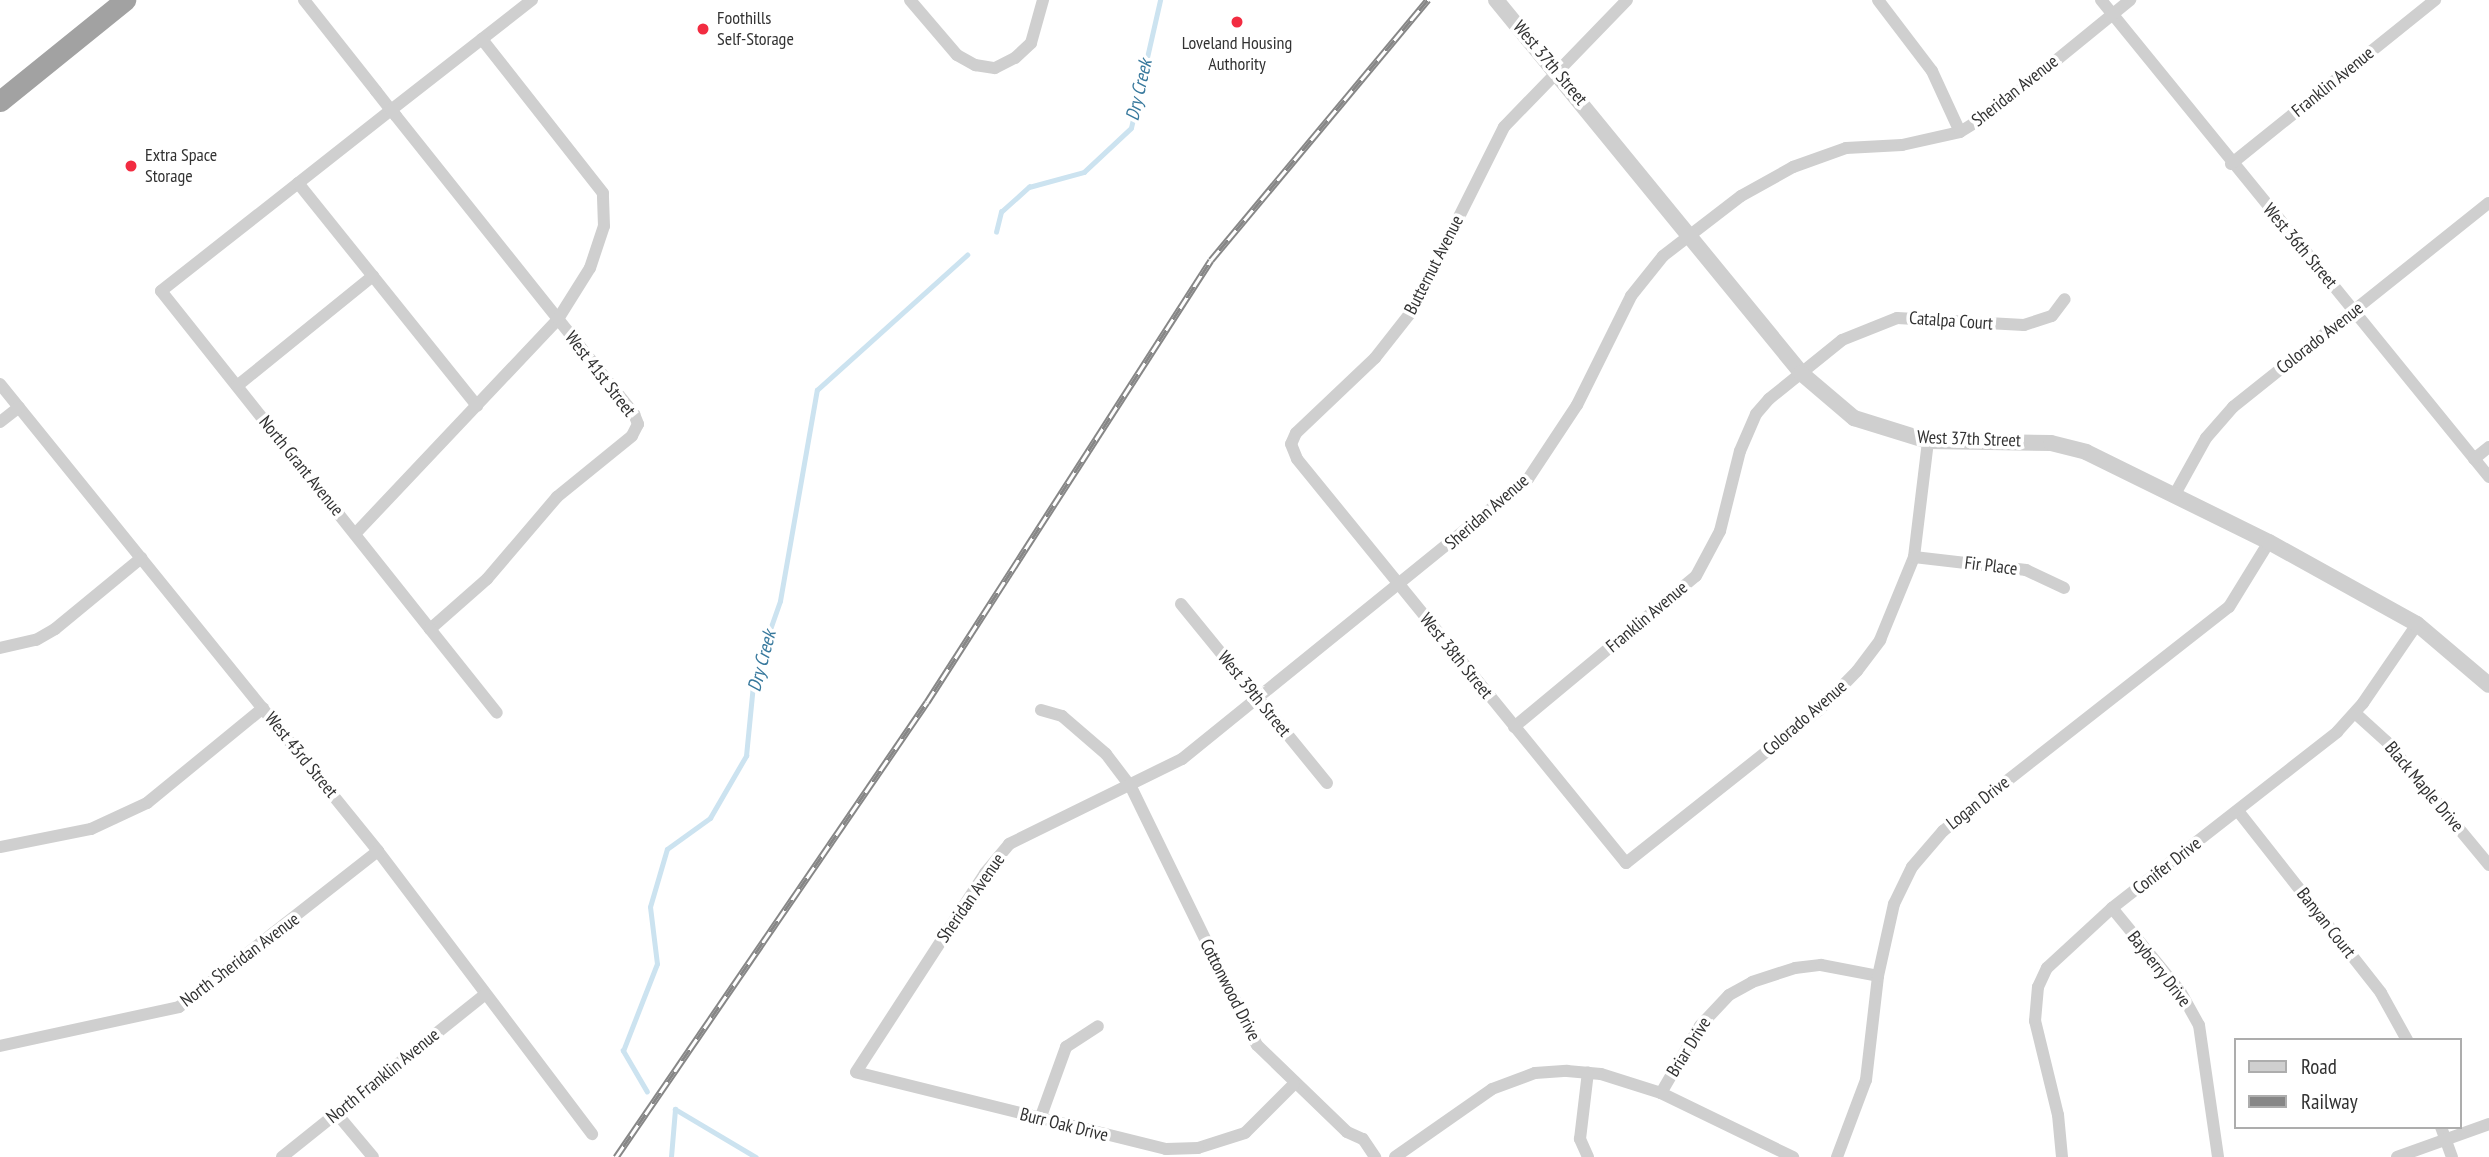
<!DOCTYPE html>
<html>
<head>
<meta charset="utf-8">
<style>
  body { margin:0 }
  #map { position:relative; width:2489px; height:1157px; overflow:hidden; background:#fff; font-family:"PT Sans Narrow",sans-serif }
  div>[style] { position:absolute }
  .stream>* { height:4.5px; margin:-2.25px; padding:0 2.25px; transform-origin:2.25px; border-radius:2.25px; background:#cce3f0 }
  .minor>* { height:12px; margin:-6px; padding:0 6px; transform-origin:6px; border-radius:6px; background:#cfcfcf }
  .tertiary>* { height:16px; margin:-8px; padding:0 8px; transform-origin:8px; border-radius:8px; background:#cfcfcf }
  .trunk>* { height:21px; margin:-10.5px; padding:0 10.5px; transform-origin:10.5px; border-radius:10.5px; background:#a2a2a2 }
  .rail>* { height:7px; margin-top:-3.5px; transform-origin:0; background:repeating-linear-gradient(90deg,#fff 0 13px,#878787 0 26px); box-sizing:border-box; border-block:2px solid #878787 }
  .dots>* { width:19px; height:19px; translate:-50% -50%; box-sizing:border-box; border:4px solid #fff; border-radius:50% }
  span { translate:-50% -50%; white-space:nowrap; text-align:center; line-height:1.15; -webkit-text-stroke:7px #fff; paint-order:stroke }
  .poi-label { font-size:18px; color:#323232 }
  .left { translate:0 -50%; text-align:left }
  .street-label { font-size:18px; color:#323232 }
  .water-label { font-size:19px; color:#38799d; font-style:italic }
  .legend { position:absolute; left:2234px; top:1038px; width:228px; height:91px; box-sizing:border-box; background:#fff; border:2px solid #adadad; margin:0; padding:9px 12px; list-style:none; font-size:21px; color:#323232 }
  .legend li { display:flex; align-items:center; gap:14px; height:35px }
  .legend b { width:35px; border:2px solid #adadad }
</style>
</head>
<body>
<div id="map">
  <div class="stream">
    <i style="left:996px;top:232px;width:21px;rotate:-76deg"></i>
    <i style="left:1001px;top:212px;width:38px;rotate:-42deg"></i>
    <i style="left:1029px;top:187px;width:57px;rotate:-15.3deg"></i>
    <i style="left:1084px;top:172px;width:64px;rotate:-43.1deg"></i>
    <i style="left:1131px;top:128px;width:131px;rotate:-77.2deg"></i>
    <i style="left:647px;top:1092px;width:48px;rotate:-120.3deg"></i>
    <i style="left:623px;top:1051px;width:93px;rotate:-68.7deg"></i>
    <i style="left:657px;top:964px;width:57px;rotate:-97deg"></i>
    <i style="left:650px;top:907px;width:60px;rotate:-73.7deg"></i>
    <i style="left:667px;top:849px;width:53px;rotate:-35.8deg"></i>
    <i style="left:710px;top:818px;width:72px;rotate:-59.9deg"></i>
    <i style="left:746px;top:756px;width:81px;rotate:-84.4deg"></i>
    <i style="left:754px;top:675px;width:78px;rotate:-70.6deg"></i>
    <i style="left:780px;top:601px;width:214px;rotate:-80.1deg"></i>
    <i style="left:817px;top:390px;width:202px;rotate:-42deg"></i>
    <i style="left:671px;top:1157px;width:48px;rotate:-85.2deg"></i>
    <i style="left:675px;top:1109px;width:94px;rotate:30.7deg"></i>
  </div>
  <div class="minor">
    <i style="left:304px;top:0;width:116px;rotate:51.6deg"></i>
    <i style="left:376px;top:91px;width:24px;rotate:52deg"></i>
    <i style="left:391px;top:110px;width:8px;rotate:50deg"></i>
    <i style="left:396px;top:116px;width:260px;rotate:51.4deg"></i>
    <i style="left:558px;top:319px;width:122px;rotate:51.3deg"></i>
    <i style="left:634px;top:414px;width:11px;rotate:68deg"></i>
    <i style="left:638px;top:424px;width:13px;rotate:117deg"></i>
    <i style="left:632px;top:436px;width:97px;rotate:140.9deg"></i>
    <i style="left:557px;top:497px;width:108px;rotate:130.5deg"></i>
    <i style="left:487px;top:579px;width:76px;rotate:138.7deg"></i>
    <i style="left:430px;top:629px;width:432px;rotate:-128.5deg"></i>
    <i style="left:161px;top:291px;width:293px;rotate:-38.2deg"></i>
    <i style="left:391px;top:110px;width:179px;rotate:-38deg"></i>
    <i style="left:910px;top:0;width:72px;rotate:49.5deg"></i>
    <i style="left:957px;top:55px;width:21px;rotate:29deg"></i>
    <i style="left:975px;top:65px;width:20px;rotate:9deg"></i>
    <i style="left:995px;top:68px;width:22px;rotate:-27deg"></i>
    <i style="left:1015px;top:58px;width:22px;rotate:-43deg"></i>
    <i style="left:1031px;top:43px;width:45px;rotate:-74.4deg"></i>
    <i style="left:1627px;top:0;width:177px;rotate:134.1deg"></i>
    <i style="left:1504px;top:127px;width:206px;rotate:116.6deg"></i>
    <i style="left:1412px;top:311px;width:60px;rotate:128.2deg"></i>
    <i style="left:1375px;top:358px;width:109px;rotate:136.5deg"></i>
    <i style="left:1296px;top:433px;width:12px;rotate:114deg"></i>
    <i style="left:1291px;top:444px;width:16px;rotate:68deg"></i>
    <i style="left:1297px;top:459px;width:521px;rotate:50.84deg"></i>
    <i style="left:1626px;top:863px;width:245px;rotate:-38.4deg"></i>
    <i style="left:1818px;top:711px;width:56px;rotate:-45.7deg"></i>
    <i style="left:1857px;top:671px;width:39px;rotate:-53deg"></i>
    <i style="left:1880px;top:640px;width:90px;rotate:-67.7deg"></i>
    <i style="left:1914px;top:557px;width:117px;rotate:-83.1deg"></i>
    <i style="left:1878px;top:0;width:89px;rotate:52.7deg"></i>
    <i style="left:1932px;top:71px;width:67px;rotate:65.3deg"></i>
    <i style="left:2101px;top:0;width:615px;rotate:50.87deg"></i>
    <i style="left:2231px;top:164px;width:262px;rotate:-38.8deg"></i>
    <i style="left:298px;top:183px;width:286px;rotate:51.2deg"></i>
    <i style="left:0;top:384px;width:601px;rotate:51.01deg"></i>
    <i style="left:378px;top:851px;width:355px;rotate:52.9deg"></i>
    <i style="left:237px;top:386px;width:175px;rotate:-39deg"></i>
    <i style="left:0;top:422px;width:24px;rotate:-38deg"></i>
    <i style="left:2474px;top:459px;width:19px;rotate:-39deg"></i>
    <i style="left:2175px;top:494px;width:64px;rotate:-61deg"></i>
    <i style="left:2206px;top:438px;width:41px;rotate:-48.9deg"></i>
    <i style="left:2233px;top:407px;width:327px;rotate:-38.6deg"></i>
    <i style="left:355px;top:534px;width:296px;rotate:-46.6deg"></i>
    <i style="left:558px;top:319px;width:60px;rotate:-57.9deg"></i>
    <i style="left:590px;top:268px;width:44px;rotate:-71.6deg"></i>
    <i style="left:604px;top:226px;width:33px;rotate:-92deg"></i>
    <i style="left:603px;top:193px;width:196px;rotate:-128.2deg"></i>
    <i style="left:1914px;top:557px;width:113px;rotate:6.6deg"></i>
    <i style="left:2026px;top:570px;width:42px;rotate:25.3deg"></i>
    <i style="left:1181px;top:604px;width:231px;rotate:50.8deg"></i>
    <i style="left:430px;top:629px;width:107px;rotate:51.4deg"></i>
    <i style="left:0;top:648px;width:37px;rotate:-13deg"></i>
    <i style="left:36px;top:640px;width:22px;rotate:-30deg"></i>
    <i style="left:55px;top:629px;width:112px;rotate:-39.5deg"></i>
    <i style="left:1041px;top:710px;width:22px;rotate:16deg"></i>
    <i style="left:1062px;top:716px;width:58px;rotate:40.8deg"></i>
    <i style="left:1106px;top:754px;width:41px;rotate:52.9deg"></i>
    <i style="left:1131px;top:787px;width:287px;rotate:64deg"></i>
    <i style="left:1257px;top:1045px;width:125px;rotate:44deg"></i>
    <i style="left:1347px;top:1132px;width:17px;rotate:24deg"></i>
    <i style="left:1363px;top:1139px;width:22px;rotate:56deg"></i>
    <i style="left:2355px;top:713px;width:43px;rotate:42.2deg"></i>
    <i style="left:2387px;top:742px;width:160px;rotate:50.3deg"></i>
    <i style="left:1514px;top:727px;width:236px;rotate:-39.7deg"></i>
    <i style="left:1696px;top:576px;width:51px;rotate:-61.9deg"></i>
    <i style="left:1720px;top:531px;width:82px;rotate:-76deg"></i>
    <i style="left:1740px;top:451px;width:40px;rotate:-66.6deg"></i>
    <i style="left:1756px;top:414px;width:20px;rotate:-49deg"></i>
    <i style="left:1769px;top:399px;width:94px;rotate:-38.9deg"></i>
    <i style="left:1842px;top:340px;width:59px;rotate:-21.8deg"></i>
    <i style="left:1897px;top:318px;width:127px;rotate:3.2deg"></i>
    <i style="left:2024px;top:325px;width:29px;rotate:-18deg"></i>
    <i style="left:2052px;top:316px;width:21px;rotate:-53deg"></i>
    <i style="left:2238px;top:811px;width:231px;rotate:51.8deg"></i>
    <i style="left:2381px;top:993px;width:54px;rotate:61deg"></i>
    <i style="left:0;top:847px;width:93px;rotate:-11.2deg"></i>
    <i style="left:91px;top:829px;width:62px;rotate:-24.9deg"></i>
    <i style="left:147px;top:803px;width:150px;rotate:-39.3deg"></i>
    <i style="left:2112px;top:908px;width:107px;rotate:50.7deg"></i>
    <i style="left:2180px;top:991px;width:39px;rotate:61deg"></i>
    <i style="left:2199px;top:1025px;width:133px;rotate:81.8deg"></i>
    <i style="left:0;top:1046px;width:183px;rotate:-12.3deg"></i>
    <i style="left:179px;top:1007px;width:253px;rotate:-38.1deg"></i>
    <i style="left:1294px;top:1084px;width:69px;rotate:135deg"></i>
    <i style="left:1245px;top:1133px;width:49px;rotate:162.3deg"></i>
    <i style="left:1198px;top:1148px;width:32px;rotate:178deg"></i>
    <i style="left:1166px;top:1149px;width:319px;rotate:-166.1deg"></i>
    <i style="left:856px;top:1072px;width:237px;rotate:-57deg"></i>
    <i style="left:985px;top:873px;width:38px;rotate:-50deg"></i>
    <i style="left:1009px;top:844px;width:193px;rotate:-26.2deg"></i>
    <i style="left:1182px;top:759px;width:445px;rotate:-39deg"></i>
    <i style="left:1528px;top:479px;width:89px;rotate:-56.5deg"></i>
    <i style="left:1577px;top:405px;width:122px;rotate:-63.6deg"></i>
    <i style="left:1631px;top:296px;width:51px;rotate:-51.3deg"></i>
    <i style="left:1663px;top:256px;width:98px;rotate:-37.6deg"></i>
    <i style="left:1741px;top:196px;width:60px;rotate:-29.1deg"></i>
    <i style="left:1793px;top:167px;width:56px;rotate:-19.7deg"></i>
    <i style="left:1846px;top:148px;width:56px;rotate:-3.1deg"></i>
    <i style="left:1902px;top:145px;width:59px;rotate:-12.6deg"></i>
    <i style="left:1960px;top:132px;width:40px;rotate:-32deg"></i>
    <i style="left:1994px;top:111px;width:176px;rotate:-39.2deg"></i>
    <i style="left:1661px;top:1093px;width:78px;rotate:-59.8deg"></i>
    <i style="left:1700px;top:1026px;width:42px;rotate:-46.9deg"></i>
    <i style="left:1729px;top:995px;width:26px;rotate:-29deg"></i>
    <i style="left:1752px;top:982px;width:45px;rotate:-18deg"></i>
    <i style="left:1795px;top:968px;width:26px;rotate:-7deg"></i>
    <i style="left:1821px;top:965px;width:58px;rotate:10.9deg"></i>
    <i style="left:337px;top:1114px;width:56px;rotate:50.1deg"></i>
    <i style="left:1040px;top:1119px;width:77px;rotate:-70.1deg"></i>
    <i style="left:1066px;top:1047px;width:38px;rotate:-33deg"></i>
    <i style="left:2441px;top:1127px;width:32px;rotate:70deg"></i>
    <i style="left:282px;top:1157px;width:259px;rotate:-38.7deg"></i>
    <i style="left:1395px;top:1157px;width:118px;rotate:-35deg"></i>
    <i style="left:1492px;top:1089px;width:46px;rotate:-20.4deg"></i>
    <i style="left:1535px;top:1073px;width:32px;rotate:-4deg"></i>
    <i style="left:1567px;top:1071px;width:34px;rotate:5deg"></i>
    <i style="left:1601px;top:1074px;width:63px;rotate:17.6deg"></i>
    <i style="left:1661px;top:1093px;width:147px;rotate:25.9deg"></i>
    <i style="left:1588px;top:1157px;width:20px;rotate:-114deg"></i>
    <i style="left:1580px;top:1139px;width:67px;rotate:-83.2deg"></i>
    <i style="left:1837px;top:1157px;width:82px;rotate:-69.4deg"></i>
    <i style="left:1866px;top:1080px;width:105px;rotate:-83.4deg"></i>
    <i style="left:1878px;top:976px;width:74px;rotate:-77.5deg"></i>
    <i style="left:1894px;top:904px;width:41px;rotate:-64.1deg"></i>
    <i style="left:1912px;top:867px;width:48px;rotate:-49.3deg"></i>
    <i style="left:1943px;top:831px;width:363px;rotate:-38.1deg"></i>
    <i style="left:2229px;top:607px;width:76px;rotate:-58.4deg"></i>
    <i style="left:2062px;top:1157px;width:42px;rotate:-95.4deg"></i>
    <i style="left:2058px;top:1115px;width:97px;rotate:-103.7deg"></i>
    <i style="left:2035px;top:1021px;width:34px;rotate:-85deg"></i>
    <i style="left:2038px;top:987px;width:21px;rotate:-65deg"></i>
    <i style="left:2047px;top:968px;width:88px;rotate:-42.7deg"></i>
    <i style="left:2112px;top:908px;width:286px;rotate:-38deg"></i>
    <i style="left:2337px;top:732px;width:39px;rotate:-48deg"></i>
    <i style="left:2363px;top:703px;width:96px;rotate:-55.6deg"></i>
    <i style="left:2397px;top:1157px;width:98px;rotate:-19.7deg"></i>
  </div>
  <div class="tertiary">
    <i style="left:1496px;top:0;width:482px;rotate:50.7deg"></i>
    <i style="left:1801px;top:373px;width:70px;rotate:40.3deg"></i>
    <i style="left:1854px;top:418px;width:77px;rotate:17.3deg"></i>
    <i style="left:1928px;top:441px;width:123px;rotate:0.9deg"></i>
    <i style="left:2051px;top:443px;width:36px;rotate:14deg"></i>
    <i style="left:2086px;top:452px;width:204px;rotate:26.2deg"></i>
    <i style="left:2269px;top:542px;width:169px;rotate:29deg"></i>
    <i style="left:2417px;top:624px;width:94px;rotate:40.3deg"></i>
  </div>
  <div class="trunk">
    <i style="left:0;top:101px;width:161px;rotate:-38.9deg"></i>
  </div>
  <div class="rail">
    <i style="left:616px;top:1157px;width:551px;rotate:-55.65deg"></i>
    <i style="left:927px;top:702px;width:525px;rotate:-57.28deg"></i>
    <i style="left:1211px;top:260px;width:339px;rotate:-50.2deg"></i>
  </div>
  <div class="dots">
    <i style="left:1237px;top:22px;background:#f22c41"></i>
    <i style="left:703px;top:29px;background:#f22c41"></i>
    <i style="left:131px;top:166px;background:#f22c41"></i>
  </div>
  <div class="poi-label">
    <span class="left" style="left:717px;top:29px">Foothills<br>Self-Storage</span>
    <span style="left:1237px;top:54px">Loveland Housing<br>Authority</span>
    <span class="left" style="left:145px;top:166px">Extra Space<br>Storage</span>
  </div>
  <div class="street-label">
    <span style="left:1550px;top:63px;rotate:50deg">West 37th Street</span>
    <span style="left:2333px;top:82px;rotate:-39deg">Franklin Avenue</span>
    <span style="left:2015px;top:91px;rotate:-38deg">Sheridan Avenue</span>
    <span style="left:2300px;top:246px;rotate:50deg">West 36th Street</span>
    <span style="left:1434px;top:265px;rotate:-63deg">Butternut Avenue</span>
    <span style="left:1951px;top:321px;rotate:4deg">Catalpa Court</span>
    <span style="left:2320px;top:338px;rotate:-38deg">Colorado Avenue</span>
    <span style="left:600px;top:374px;rotate:52deg">West 41st Street</span>
    <span style="left:1969px;top:439px;rotate:2deg">West 37th Street</span>
    <span style="left:301px;top:466px;rotate:51deg">North Grant Avenue</span>
    <span style="left:1487px;top:512px;rotate:-41deg">Sheridan Avenue</span>
    <span style="left:1991px;top:566px;rotate:7deg">Fir Place</span>
    <span style="left:1647px;top:617px;rotate:-40deg">Franklin Avenue</span>
    <span style="left:1456px;top:656px;rotate:51deg">West 38th Street</span>
    <span style="left:1254px;top:694px;rotate:51deg">West 39th Street</span>
    <span style="left:1805px;top:718px;rotate:-41deg">Colorado Avenue</span>
    <span style="left:301px;top:755px;rotate:51deg">West 43rd Street</span>
    <span style="left:2424px;top:787px;rotate:50deg">Black Maple Drive</span>
    <span style="left:1978px;top:803px;rotate:-38deg">Logan Drive</span>
    <span style="left:2167px;top:866px;rotate:-38deg">Conifer Drive</span>
    <span style="left:971px;top:898px;rotate:-55deg">Sheridan Avenue</span>
    <span style="left:2326px;top:923px;rotate:52deg">Banyan Court</span>
    <span style="left:240px;top:960px;rotate:-37deg">North Sheridan Avenue</span>
    <span style="left:2159px;top:969px;rotate:52deg">Bayberry Drive</span>
    <span style="left:1230px;top:990px;rotate:63deg">Cottonwood Drive</span>
    <span style="left:1689px;top:1047px;rotate:-58deg">Briar Drive</span>
    <span style="left:383px;top:1076px;rotate:-39deg">North Franklin Avenue</span>
    <span style="left:1064px;top:1125px;rotate:14deg">Burr Oak Drive</span>
  </div>
  <div class="water-label">
    <span style="left:1139px;top:90px;rotate:-77deg">Dry Creek</span>
    <span style="left:762px;top:661px;rotate:-75deg">Dry Creek</span>
  </div>
  <ul class="legend">
  <li><b style="height:9px;background:#cfcfcf"></b>Road</li>
  <li><b style="height:9px;background:#878787"></b>Railway</li>
  </ul>
</div>
</body>
</html>
